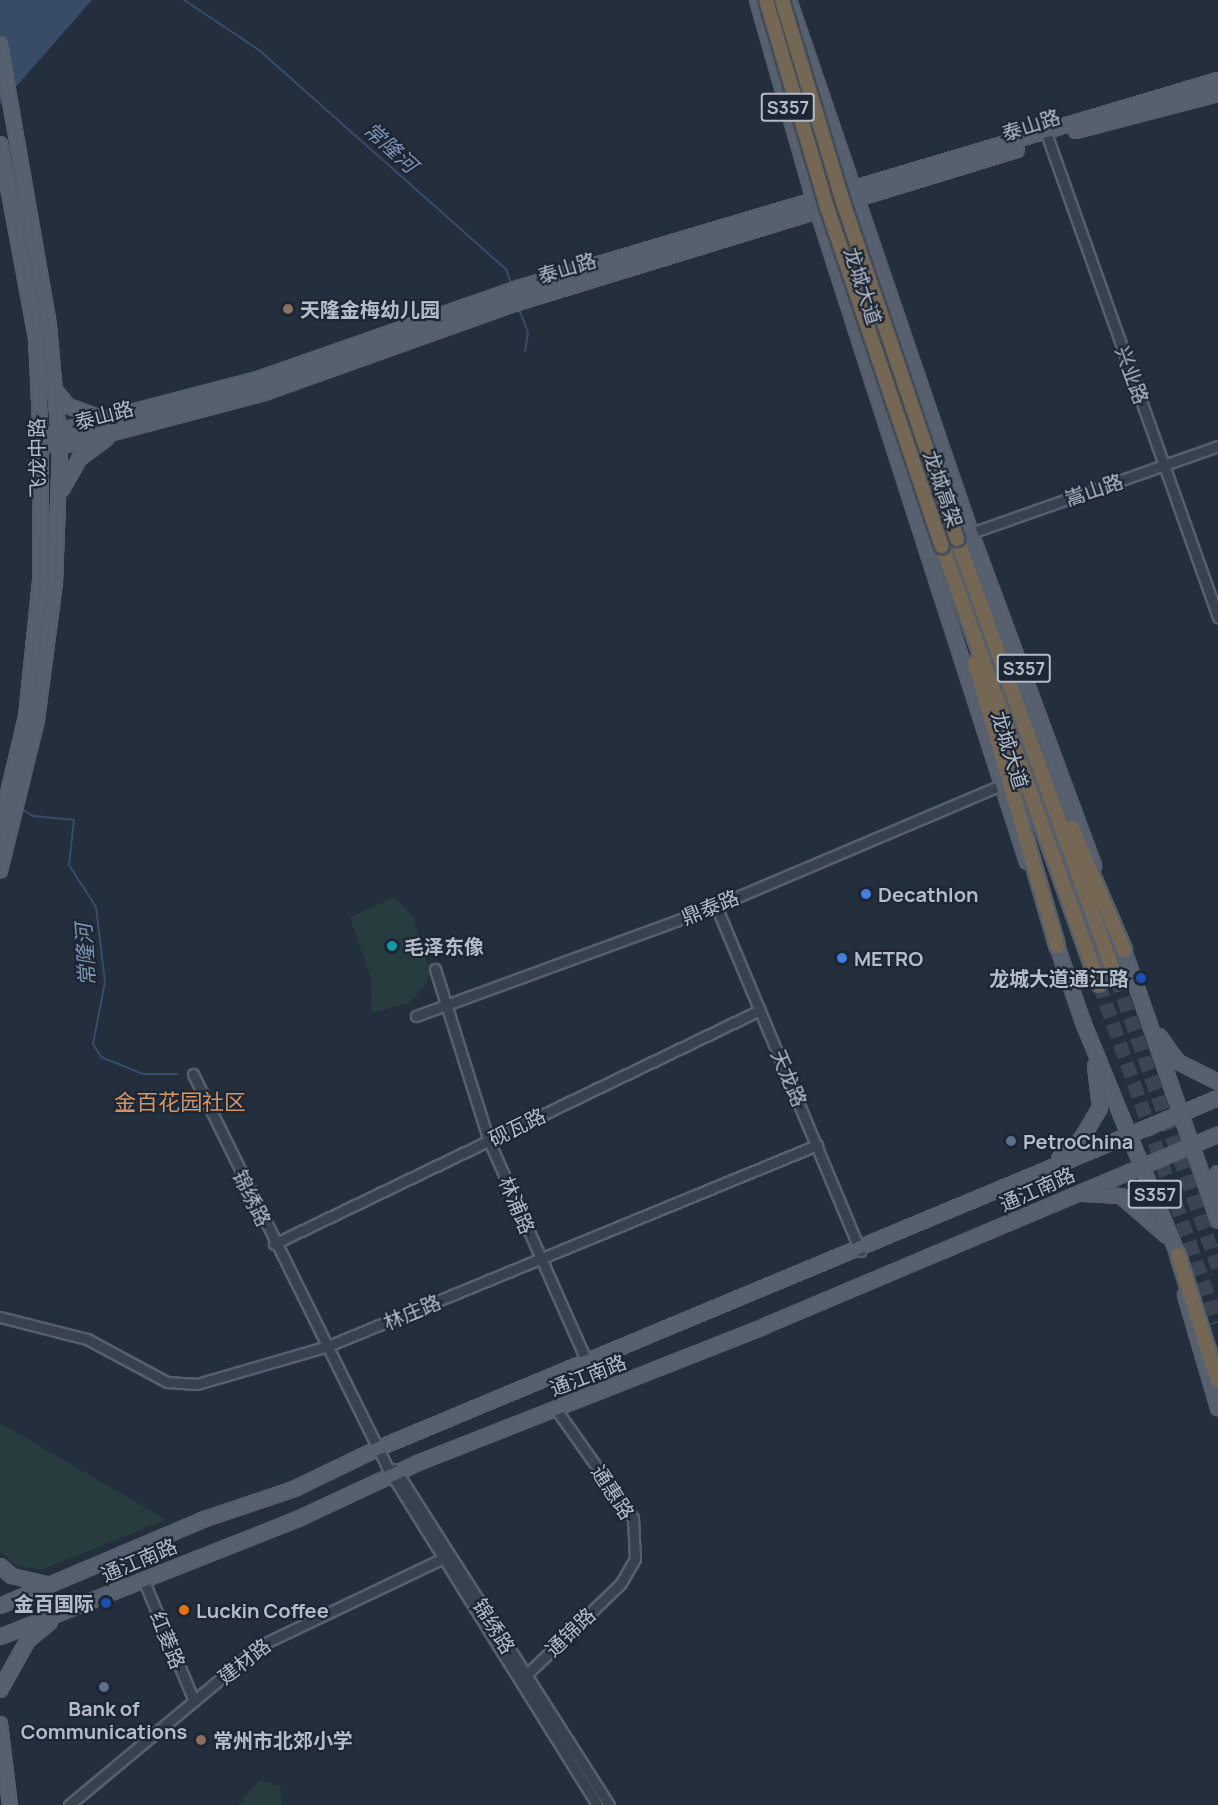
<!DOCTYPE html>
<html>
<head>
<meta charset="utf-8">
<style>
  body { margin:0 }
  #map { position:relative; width:1218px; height:1805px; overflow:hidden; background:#242f3e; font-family:Manrope,"Noto Sans SC",sans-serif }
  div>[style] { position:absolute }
  .green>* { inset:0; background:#263c3f }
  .water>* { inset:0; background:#394c67 }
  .stream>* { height:2px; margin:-1px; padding:0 1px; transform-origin:1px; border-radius:1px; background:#394c67 }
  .highway-tunnel>* { height:14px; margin-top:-7px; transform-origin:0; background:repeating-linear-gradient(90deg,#3a4453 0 14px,transparent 0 21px) }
  .roads { filter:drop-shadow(2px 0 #565f6c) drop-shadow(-2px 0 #565f6c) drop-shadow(0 2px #565f6c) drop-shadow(0 -2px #565f6c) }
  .minor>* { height:9px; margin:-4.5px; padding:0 4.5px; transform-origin:4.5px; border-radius:4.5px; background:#38414e }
  .major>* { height:12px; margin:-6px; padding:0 6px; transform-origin:6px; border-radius:6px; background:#56606e }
  .highway>* { height:14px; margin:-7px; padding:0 7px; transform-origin:7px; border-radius:7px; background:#746855 }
  .bridges { filter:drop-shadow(2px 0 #434c59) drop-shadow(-2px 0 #434c59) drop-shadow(0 2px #434c59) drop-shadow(0 -2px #434c59) }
  .highway-bridge>* { height:14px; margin:-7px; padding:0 7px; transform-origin:7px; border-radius:7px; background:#746855 }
  .dots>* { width:16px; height:16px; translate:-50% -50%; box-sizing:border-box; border:3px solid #1d2633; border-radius:50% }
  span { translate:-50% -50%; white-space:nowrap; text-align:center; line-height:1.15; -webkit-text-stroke:4.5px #1d2633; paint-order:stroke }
  .shield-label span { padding:2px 4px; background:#1d2633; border:2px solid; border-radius:4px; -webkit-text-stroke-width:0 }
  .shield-label { font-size:18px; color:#b4bcc9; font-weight:700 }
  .street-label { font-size:20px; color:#b4bcc9 }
  .poi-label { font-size:20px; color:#b4bcc9; font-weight:700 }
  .left { translate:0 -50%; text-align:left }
  .right { translate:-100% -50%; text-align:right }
  .water-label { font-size:21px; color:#7c92b1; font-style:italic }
  .quarter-label { font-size:22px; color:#d59563 }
</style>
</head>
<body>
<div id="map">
  <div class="green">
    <i style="clip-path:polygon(395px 897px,413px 917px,430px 969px,427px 983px,409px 1003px,372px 1013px,371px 979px,350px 917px)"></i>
    <i style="clip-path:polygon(0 1423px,153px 1512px,165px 1520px,41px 1570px,15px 1565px,0 1551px)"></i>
    <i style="clip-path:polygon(260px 1780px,280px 1786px,282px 1805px,238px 1805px)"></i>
  </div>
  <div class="water">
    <i style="clip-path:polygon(0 0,92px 0,0 105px)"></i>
  </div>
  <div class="stream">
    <i style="left:184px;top:0;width:90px;rotate:33.7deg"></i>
    <i style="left:259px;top:50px;width:330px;rotate:41.6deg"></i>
    <i style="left:506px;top:269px;width:18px;rotate:71deg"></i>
    <i style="left:519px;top:309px;width:26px;rotate:69deg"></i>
    <i style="left:528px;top:333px;width:18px;rotate:99deg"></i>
    <i style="left:20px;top:808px;width:15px;rotate:32deg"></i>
    <i style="left:33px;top:816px;width:41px;rotate:5.6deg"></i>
    <i style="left:74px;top:820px;width:45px;rotate:96.3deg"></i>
    <i style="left:69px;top:865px;width:50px;rotate:57.3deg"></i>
    <i style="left:96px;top:907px;width:76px;rotate:83.2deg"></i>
    <i style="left:105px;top:982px;width:63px;rotate:101deg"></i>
    <i style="left:93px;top:1044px;width:15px;rotate:58deg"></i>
    <i style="left:101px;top:1057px;width:45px;rotate:22deg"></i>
    <i style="left:143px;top:1074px;width:34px"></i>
  </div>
  <div class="highway-tunnel">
    <i style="left:1116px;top:978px;width:307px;rotate:70.6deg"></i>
    <i style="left:1099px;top:984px;width:359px;rotate:70.7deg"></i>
  </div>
  <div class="roads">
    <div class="minor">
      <i style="left:1046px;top:133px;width:514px;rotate:70.44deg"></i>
      <i style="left:971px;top:533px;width:262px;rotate:-19.4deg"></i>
      <i style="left:716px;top:906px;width:374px;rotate:67.3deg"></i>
      <i style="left:435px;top:969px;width:180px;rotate:72.6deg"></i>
      <i style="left:489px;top:1141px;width:244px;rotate:66.1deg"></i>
      <i style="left:416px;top:1016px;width:320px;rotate:-20.1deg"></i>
      <i style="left:716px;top:906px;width:307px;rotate:-23deg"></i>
      <i style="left:193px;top:1074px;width:438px;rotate:63.7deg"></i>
      <i style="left:387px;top:1467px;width:398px;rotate:58.1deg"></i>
      <i style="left:274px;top:1244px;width:539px;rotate:-25.71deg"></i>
      <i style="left:0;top:1317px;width:90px;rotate:14.2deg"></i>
      <i style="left:87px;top:1339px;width:91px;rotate:28.3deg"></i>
      <i style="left:167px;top:1382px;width:30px;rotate:4deg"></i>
      <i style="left:197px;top:1384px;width:136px;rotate:-16.2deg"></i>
      <i style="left:328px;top:1346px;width:529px;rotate:-22.34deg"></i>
      <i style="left:395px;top:1469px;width:398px;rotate:57.5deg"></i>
      <i style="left:143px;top:1579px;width:132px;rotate:67.3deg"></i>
      <i style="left:521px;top:1680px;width:139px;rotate:-44.1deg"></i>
      <i style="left:621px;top:1583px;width:28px;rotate:-60deg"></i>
      <i style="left:635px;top:1559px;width:41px;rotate:-92.8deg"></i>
      <i style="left:633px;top:1518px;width:135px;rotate:-125.3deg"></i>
      <i style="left:69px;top:1805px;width:250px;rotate:-39.8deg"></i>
      <i style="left:261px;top:1645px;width:202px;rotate:-25.5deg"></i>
    </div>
    <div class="major">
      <i style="left:757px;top:0;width:211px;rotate:74.1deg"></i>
      <i style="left:815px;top:203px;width:692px;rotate:72.17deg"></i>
      <i style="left:789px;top:0;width:563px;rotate:71.15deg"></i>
      <i style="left:971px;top:533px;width:355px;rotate:69.7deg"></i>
      <i style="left:0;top:44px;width:286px;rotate:80.1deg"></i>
      <i style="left:49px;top:326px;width:121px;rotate:84.8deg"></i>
      <i style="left:60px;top:447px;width:136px;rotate:92.1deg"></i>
      <i style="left:55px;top:583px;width:138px;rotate:97.5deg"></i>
      <i style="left:37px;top:720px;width:155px;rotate:103.8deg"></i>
      <i style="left:1076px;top:131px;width:147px;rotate:-14.6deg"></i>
      <i style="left:0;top:144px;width:197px;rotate:79.5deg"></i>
      <i style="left:36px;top:338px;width:105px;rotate:87.3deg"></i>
      <i style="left:41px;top:443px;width:138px;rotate:90.4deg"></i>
      <i style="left:40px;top:581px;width:137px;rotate:95.9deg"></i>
      <i style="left:26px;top:717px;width:113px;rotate:103.3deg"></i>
      <i style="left:54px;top:389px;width:22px;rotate:51deg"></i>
      <i style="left:68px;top:406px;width:32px;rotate:20deg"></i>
      <i style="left:41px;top:443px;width:21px;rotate:-35deg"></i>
      <i style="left:58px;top:431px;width:207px;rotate:-14.6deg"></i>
      <i style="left:258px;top:379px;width:279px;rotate:-19.3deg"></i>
      <i style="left:521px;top:287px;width:727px;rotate:-16.54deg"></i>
      <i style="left:41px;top:443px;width:19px;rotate:12deg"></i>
      <i style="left:60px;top:447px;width:211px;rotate:-14.8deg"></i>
      <i style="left:264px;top:393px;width:262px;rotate:-19.6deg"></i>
      <i style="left:511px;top:305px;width:529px;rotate:-17.03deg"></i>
      <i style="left:62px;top:489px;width:34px;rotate:-60deg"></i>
      <i style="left:79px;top:459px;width:35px;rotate:-37deg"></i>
      <i style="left:1054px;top:937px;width:90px;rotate:71.2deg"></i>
      <i style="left:1083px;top:1022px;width:259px;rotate:67.8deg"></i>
      <i style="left:1121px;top:942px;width:295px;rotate:70.8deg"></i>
      <i style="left:1159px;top:1036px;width:32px;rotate:54deg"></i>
      <i style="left:1178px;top:1062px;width:45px;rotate:26.6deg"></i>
      <i style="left:1059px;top:1159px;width:28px;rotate:-41deg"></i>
      <i style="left:1080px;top:1141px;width:39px;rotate:-59deg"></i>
      <i style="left:1100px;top:1108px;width:42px;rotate:-96.8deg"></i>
      <i style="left:1218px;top:1173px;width:27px;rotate:90deg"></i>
      <i style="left:1084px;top:1194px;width:37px;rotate:3deg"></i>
      <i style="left:1121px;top:1196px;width:61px;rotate:41deg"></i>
      <i style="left:1185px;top:1295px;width:118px;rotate:73.7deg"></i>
      <i style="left:0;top:1566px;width:16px;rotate:40deg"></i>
      <i style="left:12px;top:1576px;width:39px;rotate:13deg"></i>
      <i style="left:0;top:1606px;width:223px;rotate:-23deg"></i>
      <i style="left:205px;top:1519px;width:94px;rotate:-18.6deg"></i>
      <i style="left:294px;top:1489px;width:94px;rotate:-25.8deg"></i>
      <i style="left:379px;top:1448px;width:909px;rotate:-22.64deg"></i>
      <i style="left:0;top:1637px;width:321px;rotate:-21.6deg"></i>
      <i style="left:298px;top:1519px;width:132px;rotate:-25deg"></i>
      <i style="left:418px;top:1463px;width:373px;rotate:-21.5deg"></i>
      <i style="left:765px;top:1326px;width:492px;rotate:-22.9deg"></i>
      <i style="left:0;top:1690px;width:57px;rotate:-60.8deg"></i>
      <i style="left:28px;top:1640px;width:28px;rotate:-39deg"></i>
      <i style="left:0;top:1724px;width:82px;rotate:83deg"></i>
    </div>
    <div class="highway">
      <i style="left:957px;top:539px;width:467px;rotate:70.1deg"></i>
      <i style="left:942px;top:546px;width:465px;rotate:70.3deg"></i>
      <i style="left:975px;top:663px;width:295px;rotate:73.8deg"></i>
      <i style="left:1072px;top:828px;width:133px;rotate:66.9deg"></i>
      <i style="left:1178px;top:1255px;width:132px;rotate:72.4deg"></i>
    </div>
  </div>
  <div class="bridges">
    <div class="highway-bridge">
      <i style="left:766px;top:0;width:219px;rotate:73.6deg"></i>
      <i style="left:828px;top:210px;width:355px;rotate:71.3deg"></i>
      <i style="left:782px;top:0;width:211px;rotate:73.2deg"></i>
      <i style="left:843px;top:202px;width:356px;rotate:71.3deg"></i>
    </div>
  </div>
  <div class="dots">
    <i style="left:288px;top:309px;background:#8d6e63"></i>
    <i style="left:866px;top:894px;background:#3f7fe0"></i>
    <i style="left:392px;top:946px;background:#0f9aa8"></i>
    <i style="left:842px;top:958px;background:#3f7fe0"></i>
    <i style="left:1141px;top:978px;background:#1a4fb4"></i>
    <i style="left:1011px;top:1141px;background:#5c6f8a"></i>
    <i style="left:106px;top:1603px;background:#1a4fb4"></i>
    <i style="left:184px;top:1610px;background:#e8710a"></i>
    <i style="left:104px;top:1687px;background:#5c6f8a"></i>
    <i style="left:201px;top:1740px;background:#8d6e63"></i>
  </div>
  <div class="shield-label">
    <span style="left:788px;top:107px">S357</span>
    <span style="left:1024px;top:668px">S357</span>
    <span style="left:1155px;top:1194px">S357</span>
  </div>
  <div class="street-label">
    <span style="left:1031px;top:125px;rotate:-18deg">泰山路</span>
    <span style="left:567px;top:268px;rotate:-17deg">泰山路</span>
    <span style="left:863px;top:286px;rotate:72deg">龙城大道</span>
    <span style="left:1132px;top:375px;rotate:70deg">兴业路</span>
    <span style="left:104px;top:415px;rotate:-15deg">泰山路</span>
    <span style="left:37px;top:458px;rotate:-91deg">飞龙中路</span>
    <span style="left:943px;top:489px;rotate:71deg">龙城高架</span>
    <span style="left:1094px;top:490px;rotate:-19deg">嵩山路</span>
    <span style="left:1010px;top:750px;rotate:73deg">龙城大道</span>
    <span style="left:710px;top:907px;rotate:-22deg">鼎泰路</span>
    <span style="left:789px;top:1078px;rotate:67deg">天龙路</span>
    <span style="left:517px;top:1127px;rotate:-26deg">砚瓦路</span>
    <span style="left:1037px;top:1189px;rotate:-24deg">通江南路</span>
    <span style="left:252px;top:1198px;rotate:64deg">锦绣路</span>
    <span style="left:517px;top:1205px;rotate:67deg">林浦路</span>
    <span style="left:412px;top:1312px;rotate:-22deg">林庄路</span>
    <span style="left:588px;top:1375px;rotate:-21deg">通江南路</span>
    <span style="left:613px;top:1492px;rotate:57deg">通惠路</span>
    <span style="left:139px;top:1560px;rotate:-23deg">通江南路</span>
    <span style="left:494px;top:1626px;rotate:58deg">锦绣路</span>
    <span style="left:570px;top:1632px;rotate:-44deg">通锦路</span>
    <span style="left:168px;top:1640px;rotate:68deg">红菱路</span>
    <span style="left:244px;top:1661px;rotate:-38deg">建材路</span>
  </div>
  <div class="poi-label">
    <span class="left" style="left:300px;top:309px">天隆金梅幼儿园</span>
    <span class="left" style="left:878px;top:894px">Decathlon</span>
    <span class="left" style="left:404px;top:946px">毛泽东像</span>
    <span class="left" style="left:854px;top:958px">METRO</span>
    <span class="right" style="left:1129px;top:978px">龙城大道通江路</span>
    <span class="left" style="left:1023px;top:1141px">PetroChina</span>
    <span class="right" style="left:94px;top:1603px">金百国际</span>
    <span class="left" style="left:196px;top:1610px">Luckin Coffee</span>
    <span style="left:104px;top:1720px">Bank of<br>Communications</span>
    <span class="left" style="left:213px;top:1740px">常州市北郊小学</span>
  </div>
  <div class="water-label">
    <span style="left:391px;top:147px;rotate:42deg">常隆河</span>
    <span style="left:85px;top:955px;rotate:-94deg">常隆河</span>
  </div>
  <div class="quarter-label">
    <span style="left:180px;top:1103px">金百花园社区</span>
  </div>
</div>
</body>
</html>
